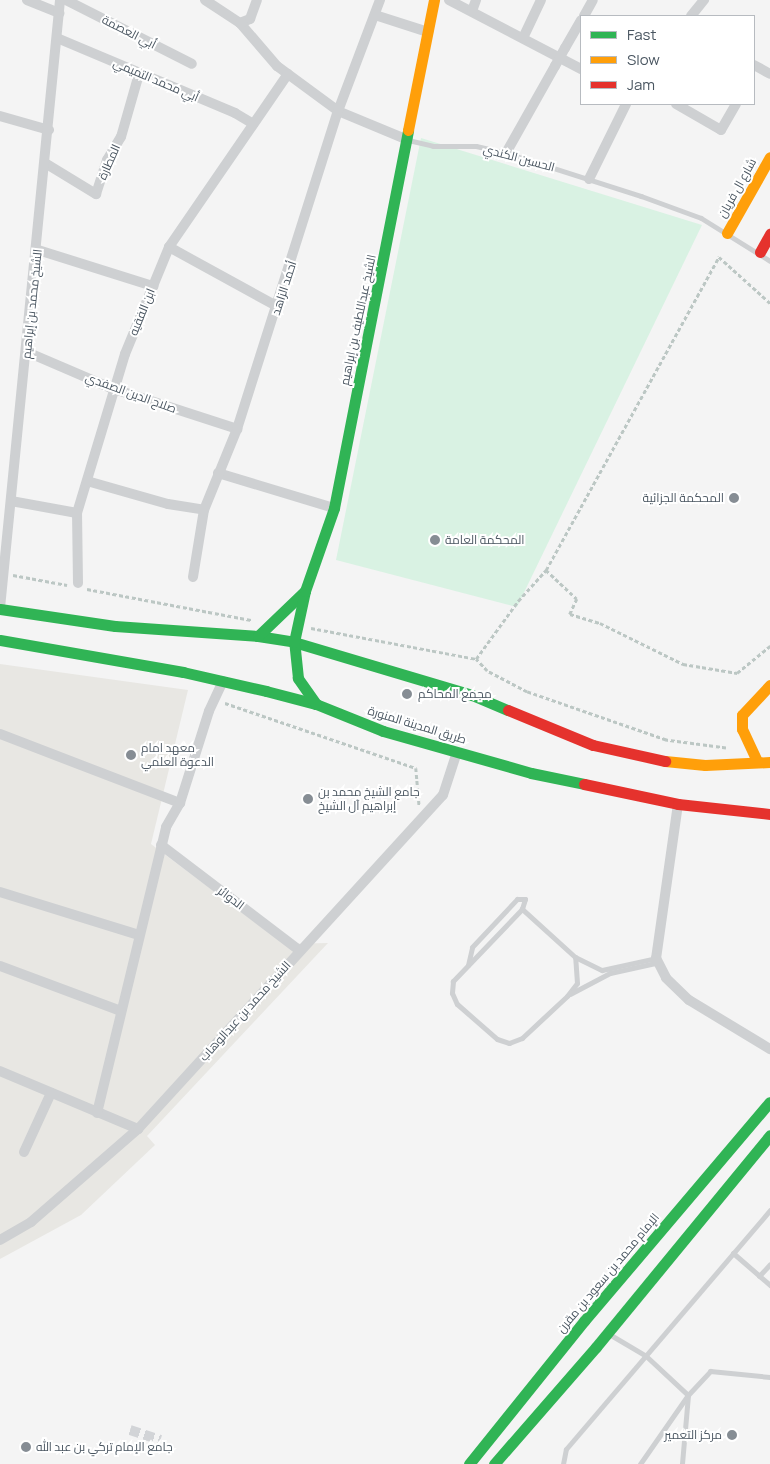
<!DOCTYPE html>
<html>
<head>
<meta charset="utf-8">
<style>
  body { margin:0 }
  #map { position:relative; width:770px; height:1464px; overflow:hidden; background:#f4f4f4; font-family:Manrope,Cairo,sans-serif }
  div>[style] { position:absolute }
  .commercial>* { inset:0; background:#e8e7e3 }
  .green>* { inset:0; background:#d9f2e3 }
  .street-tunnel>* { height:10px; margin-top:-5px; transform-origin:0; background:repeating-linear-gradient(90deg,#d2d4d7 0 10px,transparent 0 15px) }
  .path>* { height:2.5px; margin-top:-1.25px; transform-origin:0; background:repeating-linear-gradient(90deg,#bcc7c4 0 4px,transparent 0 6.5px) }
  .lane>* { height:5px; margin:-2.5px; padding:0 2.5px; transform-origin:2.5px; border-radius:2.5px; background:#ced0d2 }
  .street>* { height:10px; margin:-5px; padding:0 5px; transform-origin:5px; border-radius:5px; background:#ced0d2 }
  .fast>* { height:11px; margin:-5.5px; padding:0 5.5px; transform-origin:5.5px; border-radius:5.5px; background:#30b455 }
  .slow>* { height:11px; margin:-5.5px; padding:0 5.5px; transform-origin:5.5px; border-radius:5.5px; background:#ff9f0a }
  .jam>* { height:11px; margin:-5.5px; padding:0 5.5px; transform-origin:5.5px; border-radius:5.5px; background:#e5322d }
  .street-bridge>* { height:10px; margin:-5px; padding:0 5px; transform-origin:5px; border-radius:5px; background:#ced0d2 }
  .dots>* { width:14px; height:14px; translate:-50% -50%; box-sizing:border-box; border:2px solid #fff; border-radius:50% }
  span { translate:-50% -50%; white-space:nowrap; text-align:center; line-height:1.15; -webkit-text-stroke:4px #fff; paint-order:stroke }
  .street-label { font-size:12px; color:#4a5661 }
  .poi-label { font-size:12px; color:#4a5661 }
  .right { translate:-100% -50%; text-align:right }
  .left { translate:0 -50%; text-align:left }
  .legend { position:absolute; left:580px; top:15px; width:175px; height:90px; box-sizing:border-box; background:#fff; border:1px solid #b7bbc0; margin:0; padding:6px 9px; list-style:none; font-size:15px; color:#4a5661 }
  .legend li { display:flex; align-items:center; gap:10px; height:25px }
  .legend b { width:25px; border:1px solid #b7bbc0 }
</style>
</head>
<body>
<div id="map">
  <div class="commercial">
    <i style="clip-path:polygon(0 664px,188px 690px,151px 844px,284px 944px,328px 943px,147px 1136px,155px 1145px,81px 1215px,0 1259px)"></i>
  </div>
  <div class="green">
    <i style="clip-path:polygon(421px 138px,702px 225px,517px 607px,336px 560px)"></i>
  </div>
  <div class="street-tunnel">
    <i style="left:130px;top:1430px;width:32px;rotate:18deg"></i>
  </div>
  <div class="path">
    <i style="left:546px;top:570px;width:358px;rotate:-61.1deg"></i>
    <i style="left:719px;top:257px;width:69px;rotate:42deg"></i>
    <i style="left:13px;top:575px;width:55px;rotate:10.5deg"></i>
    <i style="left:87px;top:589px;width:167px;rotate:10.7deg"></i>
    <i style="left:311px;top:628px;width:168px;rotate:10.6deg"></i>
    <i style="left:225px;top:703px;width:202px;rotate:18.8deg"></i>
    <i style="left:416px;top:768px;width:38px;rotate:85deg"></i>
    <i style="left:726px;top:748px;width:61px;rotate:-172.4deg"></i>
    <i style="left:666px;top:740px;width:147px;rotate:-160.9deg"></i>
    <i style="left:527px;top:692px;width:45px;rotate:-152.3deg"></i>
    <i style="left:487px;top:671px;width:16px;rotate:-133deg"></i>
    <i style="left:476px;top:659px;width:72px;rotate:-54.1deg"></i>
    <i style="left:518px;top:601px;width:42px;rotate:-47.9deg"></i>
    <i style="left:546px;top:570px;width:42px;rotate:43.1deg"></i>
    <i style="left:577px;top:599px;width:17px;rotate:115deg"></i>
    <i style="left:570px;top:614px;width:31px;rotate:17deg"></i>
    <i style="left:600px;top:623px;width:93px;rotate:26.3deg"></i>
    <i style="left:683px;top:664px;width:55px;rotate:9.5deg"></i>
    <i style="left:737px;top:673px;width:43px;rotate:-39.3deg"></i>
  </div>
  <div class="lane">
    <i style="left:408px;top:140px;width:26px;rotate:13deg"></i>
    <i style="left:433px;top:146px;width:43px"></i>
    <i style="left:476px;top:146px;width:31px;rotate:13deg"></i>
    <i style="left:506px;top:153px;width:142px;rotate:17.7deg"></i>
    <i style="left:641px;top:196px;width:64px;rotate:20.1deg"></i>
    <i style="left:701px;top:218px;width:81px;rotate:31.9deg"></i>
    <i style="left:575px;top:957px;width:30px;rotate:26deg"></i>
    <i style="left:602px;top:970px;width:55px;rotate:-12.5deg"></i>
    <i style="left:468px;top:965px;width:18px;rotate:-77deg"></i>
    <i style="left:472px;top:947px;width:66px;rotate:-46.8deg"></i>
    <i style="left:517px;top:899px;width:8px"></i>
    <i style="left:525px;top:899px;width:10px;rotate:107deg"></i>
    <i style="left:522px;top:909px;width:100px;rotate:133.8deg"></i>
    <i style="left:453px;top:981px;width:12px;rotate:95deg"></i>
    <i style="left:452px;top:993px;width:12px;rotate:66deg"></i>
    <i style="left:457px;top:1004px;width:53px;rotate:41.2deg"></i>
    <i style="left:497px;top:1039px;width:13px;rotate:18deg"></i>
    <i style="left:509px;top:1043px;width:14px;rotate:-21deg"></i>
    <i style="left:522px;top:1038px;width:62px;rotate:-43deg"></i>
    <i style="left:567px;top:996px;width:16px;rotate:-52deg"></i>
    <i style="left:577px;top:983px;width:26px;rotate:-94deg"></i>
    <i style="left:575px;top:957px;width:72px;rotate:-137.8deg"></i>
    <i style="left:570px;top:994px;width:45px;rotate:-27.7deg"></i>
    <i style="left:610px;top:973px;width:51px;rotate:-12.4deg"></i>
    <i style="left:733px;top:1253px;width:49px;rotate:40.9deg"></i>
    <i style="left:759px;top:1276px;width:16px;rotate:-47deg"></i>
    <i style="left:609px;top:1334px;width:43px;rotate:30.7deg"></i>
    <i style="left:646px;top:1356px;width:57px;rotate:42.9deg"></i>
    <i style="left:688px;top:1395px;width:69px;rotate:95deg"></i>
    <i style="left:563px;top:1464px;width:15px;rotate:-79deg"></i>
    <i style="left:566px;top:1449px;width:314px;rotate:-49.5deg"></i>
    <i style="left:640px;top:1464px;width:84px;rotate:-55.2deg"></i>
    <i style="left:688px;top:1395px;width:33px;rotate:-47deg"></i>
    <i style="left:710px;top:1371px;width:60px;rotate:5.7deg"></i>
  </div>
  <div class="street">
    <i style="left:27px;top:0;width:35px;rotate:22deg"></i>
    <i style="left:66px;top:0;width:141px;rotate:26.9deg"></i>
    <i style="left:205px;top:0;width:42px;rotate:33.3deg"></i>
    <i style="left:240px;top:23px;width:57px;rotate:49.3deg"></i>
    <i style="left:277px;top:66px;width:76px;rotate:36.4deg"></i>
    <i style="left:338px;top:111px;width:76px;rotate:22.5deg"></i>
    <i style="left:449px;top:0;width:149px;rotate:27.6deg"></i>
    <i style="left:472px;top:11px;width:12px;rotate:-70deg"></i>
    <i style="left:375px;top:15px;width:56px;rotate:17.8deg"></i>
    <i style="left:584px;top:16px;width:18px;rotate:-61deg"></i>
    <i style="left:691px;top:16px;width:21px;rotate:-51deg"></i>
    <i style="left:240px;top:23px;width:11px;rotate:-22deg"></i>
    <i style="left:250px;top:19px;width:20px;rotate:-70deg"></i>
    <i style="left:57px;top:38px;width:193px;rotate:22.8deg"></i>
    <i style="left:235px;top:113px;width:21px;rotate:31deg"></i>
    <i style="left:523px;top:38px;width:42px;rotate:-64.7deg"></i>
    <i style="left:565px;top:48px;width:32px;rotate:-60deg"></i>
    <i style="left:754px;top:65px;width:18px;rotate:29deg"></i>
    <i style="left:676px;top:104px;width:52px;rotate:30deg"></i>
    <i style="left:721px;top:130px;width:30px;rotate:-60deg"></i>
    <i style="left:0;top:116px;width:51px;rotate:15.9deg"></i>
    <i style="left:506px;top:153px;width:100px;rotate:-60.6deg"></i>
    <i style="left:45px;top:163px;width:60px;rotate:31.3deg"></i>
    <i style="left:96px;top:194px;width:36px;rotate:-72deg"></i>
    <i style="left:107px;top:160px;width:27px;rotate:-59deg"></i>
    <i style="left:121px;top:137px;width:66px;rotate:-74.1deg"></i>
    <i style="left:589px;top:179px;width:84px;rotate:-63.7deg"></i>
    <i style="left:169px;top:247px;width:124px;rotate:28.8deg"></i>
    <i style="left:38px;top:250px;width:121px;rotate:17.4deg"></i>
    <i style="left:27px;top:352px;width:91px;rotate:23.2deg"></i>
    <i style="left:111px;top:388px;width:133px;rotate:18deg"></i>
    <i style="left:218px;top:473px;width:121px;rotate:16.8deg"></i>
    <i style="left:87px;top:481px;width:84px;rotate:15.9deg"></i>
    <i style="left:168px;top:504px;width:36px;rotate:9deg"></i>
    <i style="left:11px;top:501px;width:67px;rotate:10.3deg"></i>
    <i style="left:193px;top:577px;width:68px;rotate:-80.7deg"></i>
    <i style="left:204px;top:510px;width:87px;rotate:-67.8deg"></i>
    <i style="left:237px;top:429px;width:334px;rotate:-72.4deg"></i>
    <i style="left:338px;top:111px;width:119px;rotate:-69.3deg"></i>
    <i style="left:78px;top:583px;width:70px;rotate:-90.8deg"></i>
    <i style="left:77px;top:513px;width:166px;rotate:-73.2deg"></i>
    <i style="left:125px;top:354px;width:116px;rotate:-67.6deg"></i>
    <i style="left:169px;top:247px;width:210px;rotate:-55.5deg"></i>
    <i style="left:0;top:608px;width:611px;rotate:-84.36deg"></i>
    <i style="left:0;top:734px;width:193px;rotate:21deg"></i>
    <i style="left:678px;top:804px;width:156px;rotate:98.1deg"></i>
    <i style="left:656px;top:958px;width:22px;rotate:63deg"></i>
    <i style="left:666px;top:978px;width:32px;rotate:44deg"></i>
    <i style="left:689px;top:1000px;width:95px;rotate:31.2deg"></i>
    <i style="left:161px;top:845px;width:175px;rotate:37.3deg"></i>
    <i style="left:0;top:892px;width:145px;rotate:17.2deg"></i>
    <i style="left:0;top:966px;width:129px;rotate:20.4deg"></i>
    <i style="left:0;top:1071px;width:150px;rotate:22.8deg"></i>
    <i style="left:97px;top:1113px;width:294px;rotate:-76.4deg"></i>
    <i style="left:166px;top:827px;width:28px;rotate:-60deg"></i>
    <i style="left:180px;top:803px;width:96px;rotate:-72.5deg"></i>
    <i style="left:209px;top:711px;width:33px;rotate:-65deg"></i>
    <i style="left:24px;top:1152px;width:65px;rotate:-65.4deg"></i>
    <i style="left:0;top:1240px;width:36px;rotate:-30deg"></i>
    <i style="left:31px;top:1222px;width:142px;rotate:-41deg"></i>
    <i style="left:138px;top:1129px;width:452px;rotate:-47.6deg"></i>
    <i style="left:443px;top:795px;width:45px;rotate:-72deg"></i>
  </div>
  <div class="fast">
    <i style="left:0;top:609px;width:116px;rotate:8.4deg"></i>
    <i style="left:115px;top:626px;width:143px;rotate:4deg"></i>
    <i style="left:258px;top:636px;width:36px;rotate:9deg"></i>
    <i style="left:294px;top:642px;width:186px;rotate:16.6deg"></i>
    <i style="left:472px;top:695px;width:39px;rotate:23deg"></i>
    <i style="left:258px;top:636px;width:65px;rotate:-43.8deg"></i>
    <i style="left:0;top:640px;width:186px;rotate:9.9deg"></i>
    <i style="left:183px;top:672px;width:85px;rotate:12.9deg"></i>
    <i style="left:266px;top:691px;width:52px;rotate:14.6deg"></i>
    <i style="left:316px;top:704px;width:72px;rotate:21.9deg"></i>
    <i style="left:383px;top:731px;width:154px;rotate:15.8deg"></i>
    <i style="left:531px;top:773px;width:54px;rotate:11.7deg"></i>
    <i style="left:316px;top:704px;width:32px;rotate:-125deg"></i>
    <i style="left:298px;top:678px;width:36px;rotate:-96deg"></i>
    <i style="left:294px;top:642px;width:52px;rotate:-77.8deg"></i>
    <i style="left:305px;top:591px;width:88px;rotate:-70.7deg"></i>
    <i style="left:334px;top:508px;width:385px;rotate:-78.9deg"></i>
    <i style="left:469px;top:1464px;width:184px;rotate:-51.2deg"></i>
    <i style="left:584px;top:1321px;width:287px;rotate:-49.7deg"></i>
    <i style="left:494px;top:1464px;width:155px;rotate:-48.9deg"></i>
    <i style="left:596px;top:1347px;width:274px;rotate:-50.6deg"></i>
  </div>
  <div class="slow">
    <i style="left:408px;top:130px;width:133px;rotate:-78.7deg"></i>
    <i style="left:727px;top:233px;width:87px;rotate:-60.5deg"></i>
    <i style="left:665px;top:761px;width:40px;rotate:5.7deg"></i>
    <i style="left:705px;top:765px;width:65px;rotate:-2.6deg"></i>
    <i style="left:757px;top:761px;width:35px;rotate:-115deg"></i>
    <i style="left:742px;top:729px;width:14px;rotate:-90deg"></i>
    <i style="left:742px;top:715px;width:41px;rotate:-47deg"></i>
  </div>
  <div class="jam">
    <i style="left:760px;top:252px;width:21px;rotate:-61deg"></i>
    <i style="left:508px;top:710px;width:92px;rotate:22.4deg"></i>
    <i style="left:593px;top:745px;width:74px;rotate:12.5deg"></i>
    <i style="left:584px;top:784px;width:96px;rotate:12deg"></i>
    <i style="left:678px;top:804px;width:93px;rotate:6.2deg"></i>
  </div>
  <div class="street-bridge">
    <i style="left:555px;top:66px;width:21px;rotate:-61deg"></i>
  </div>
  <div class="dots">
    <i style="left:734px;top:498px;background:#868d94"></i>
    <i style="left:435px;top:540px;background:#868d94"></i>
    <i style="left:407px;top:694px;background:#868d94"></i>
    <i style="left:131px;top:755px;background:#868d94"></i>
    <i style="left:308px;top:799px;background:#868d94"></i>
    <i style="left:732px;top:1435px;background:#868d94"></i>
    <i style="left:26px;top:1447px;background:#868d94"></i>
  </div>
  <div class="street-label">
    <span style="left:129px;top:32px;rotate:27deg">أبي العصمة</span>
    <span style="left:156px;top:80px;rotate:23deg">أبي محمد التميمي</span>
    <span style="left:519px;top:158px;rotate:15deg">الحسين الكندي</span>
    <span style="left:109px;top:162px;rotate:-66deg">المطارة</span>
    <span style="left:737px;top:188px;rotate:-61deg">شارع ال فريان</span>
    <span style="left:284px;top:288px;rotate:-72deg">أحمد الزاهد</span>
    <span style="left:32px;top:304px;rotate:-84deg">الشيخ محمد بن إبراهيم</span>
    <span style="left:142px;top:312px;rotate:-68deg">ابن الفقيه</span>
    <span style="left:358px;top:320px;rotate:-78deg">الشيخ عبداللطيف بن إبراهيم</span>
    <span style="left:131px;top:393px;rotate:20deg">صلاح الدين الصفدي</span>
    <span style="left:417px;top:725px;rotate:17deg">طريق المدينة المنورة</span>
    <span style="left:231px;top:898px;rotate:37deg">الدوائر</span>
    <span style="left:245px;top:1011px;rotate:-48deg">الشيخ محمد بن عبدالوهاب</span>
    <span style="left:608px;top:1273px;rotate:-50deg">الإمام محمد بن سعود بن مقرن</span>
  </div>
  <div class="poi-label">
    <span class="right" style="left:724px;top:498px">المحكمة الجزائية</span>
    <span class="left" style="left:445px;top:540px">المحكمة العامة</span>
    <span class="left" style="left:418px;top:694px">مجمع المحاكم</span>
    <span class="left" style="left:141px;top:755px">معهد امام<br>الدعوة العلمي</span>
    <span class="left" style="left:318px;top:799px">جامع الشيخ محمد بن<br>إبراهيم آل الشيخ</span>
    <span class="right" style="left:722px;top:1435px">مركز التعمير</span>
    <span class="left" style="left:36px;top:1447px">جامع الإمام تركي بن عبد الله</span>
  </div>
  <ul class="legend">
  <li><b style="height:6px;background:#30b455"></b>Fast</li>
  <li><b style="height:6px;background:#ff9f0a"></b>Slow</li>
  <li><b style="height:6px;background:#e5322d"></b>Jam</li>
  </ul>
</div>
</body>
</html>
